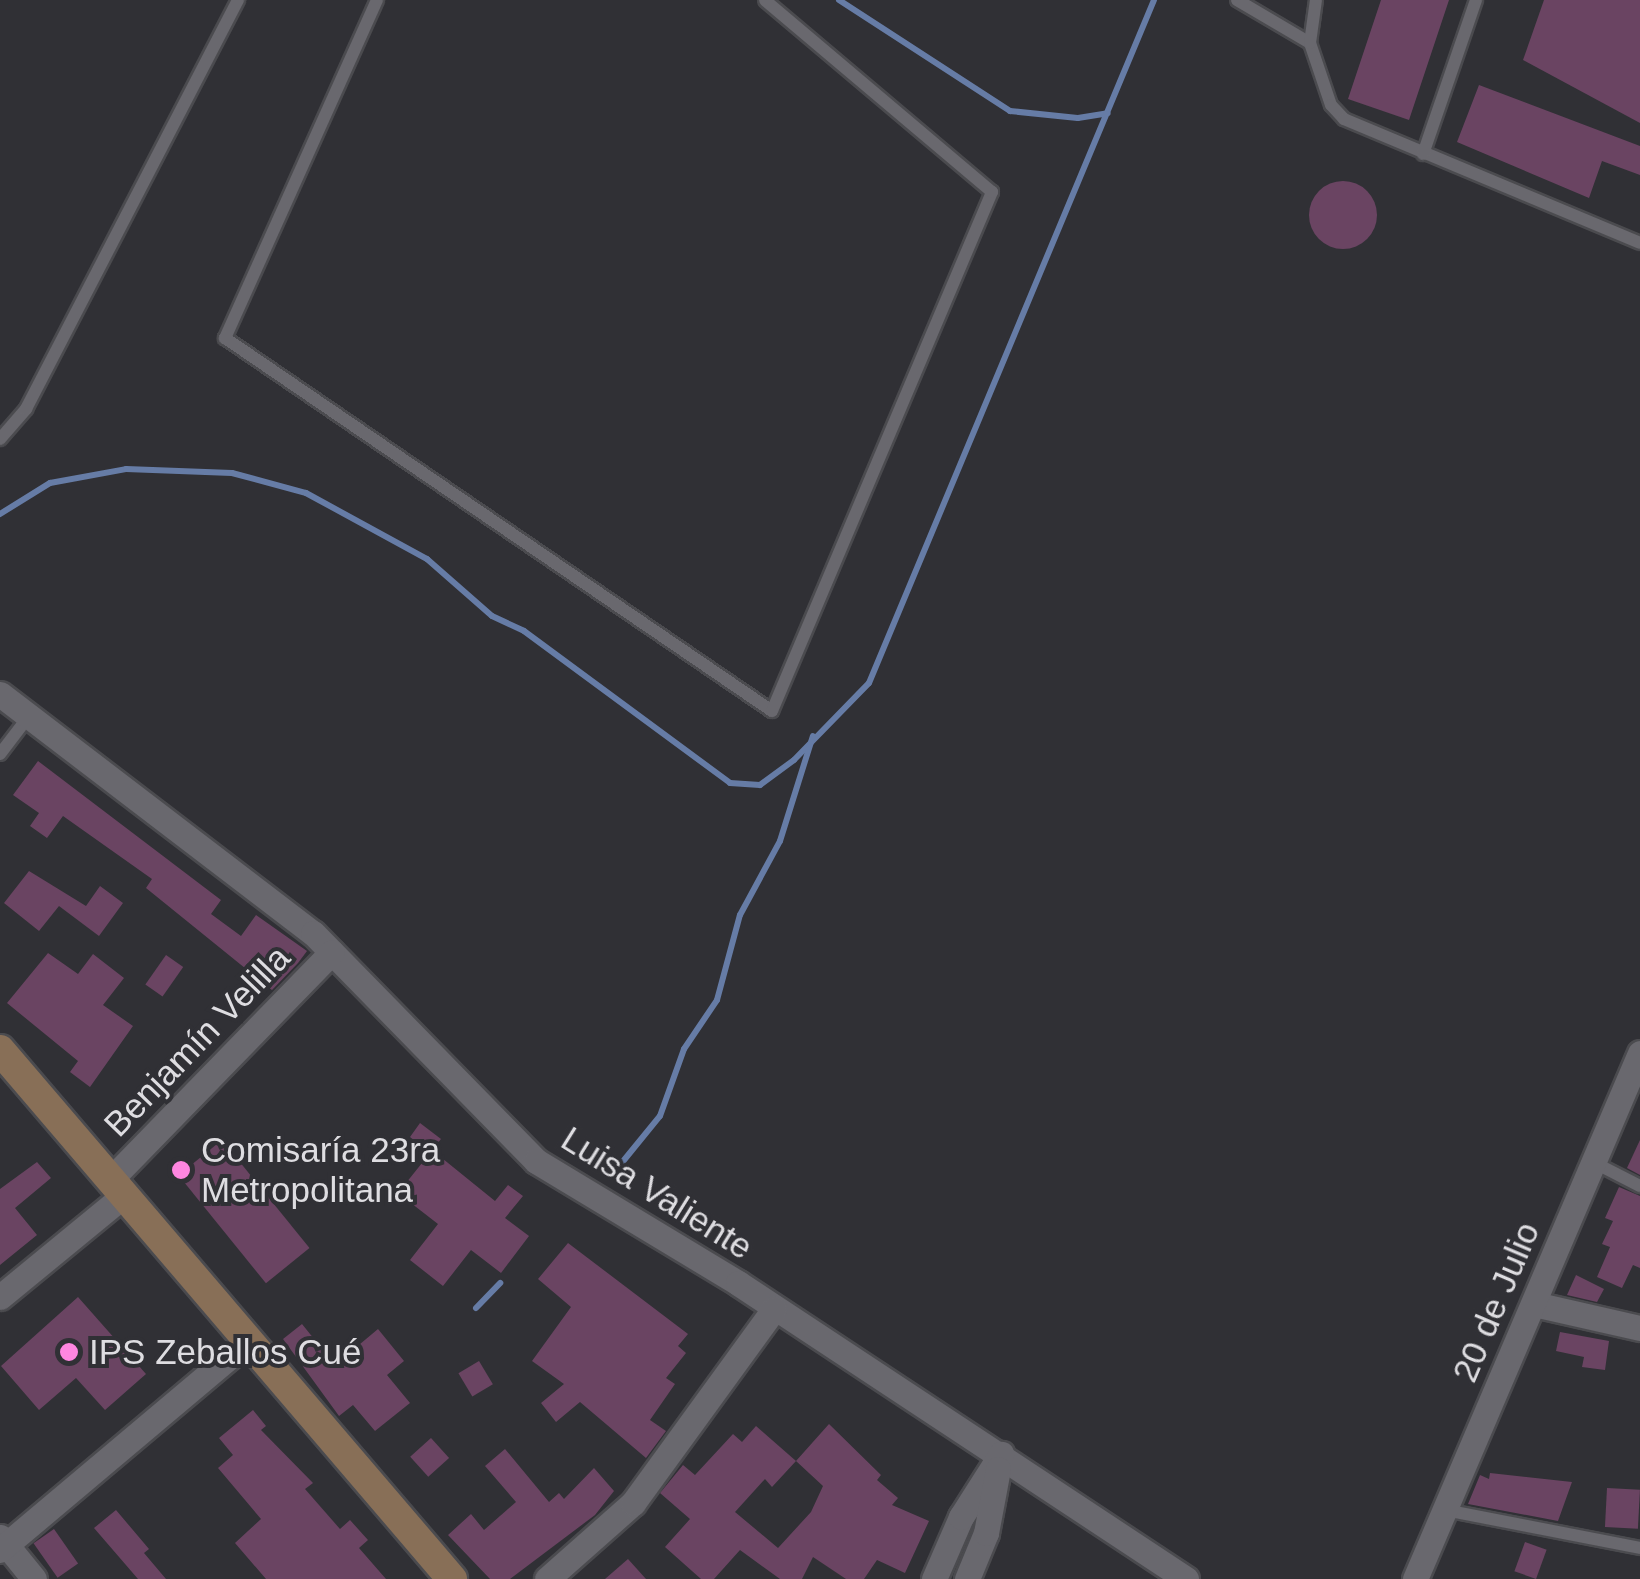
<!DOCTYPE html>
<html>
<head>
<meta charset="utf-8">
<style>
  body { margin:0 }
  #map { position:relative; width:1640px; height:1579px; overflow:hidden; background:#303035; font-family:Helvetica,sans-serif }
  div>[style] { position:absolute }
  .stream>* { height:6px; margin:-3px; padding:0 3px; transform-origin:3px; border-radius:3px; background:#667ca6 }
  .building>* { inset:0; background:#6a4462; transform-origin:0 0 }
  .round { border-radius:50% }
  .roads { filter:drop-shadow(2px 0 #4b4b4f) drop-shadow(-2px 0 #4b4b4f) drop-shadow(0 2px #4b4b4f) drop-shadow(0 -2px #4b4b4f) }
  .lane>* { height:12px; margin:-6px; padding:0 6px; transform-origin:6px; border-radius:6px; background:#69686e }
  .street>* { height:25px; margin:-12.5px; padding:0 12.5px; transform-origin:12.5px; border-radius:12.5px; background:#69686e }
  .secondary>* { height:30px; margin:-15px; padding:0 15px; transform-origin:15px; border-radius:15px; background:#886f57 }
  .dots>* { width:28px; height:28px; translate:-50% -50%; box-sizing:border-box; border:5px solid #303035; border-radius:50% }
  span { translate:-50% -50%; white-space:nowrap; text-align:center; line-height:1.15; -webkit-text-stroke:8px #303035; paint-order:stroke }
  .street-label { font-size:35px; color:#dedde1 }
  .poi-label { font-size:35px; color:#dedde1 }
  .left { translate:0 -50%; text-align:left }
</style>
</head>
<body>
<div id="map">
  <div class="stream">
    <i style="left:839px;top:0;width:204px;rotate:33deg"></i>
    <i style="left:1010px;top:111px;width:68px;rotate:5.9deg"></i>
    <i style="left:1078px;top:118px;width:30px;rotate:-9deg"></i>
    <i style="left:0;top:514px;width:59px;rotate:-31.8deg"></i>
    <i style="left:50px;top:483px;width:77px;rotate:-10.4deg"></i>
    <i style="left:126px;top:469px;width:106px;rotate:2.2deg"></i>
    <i style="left:232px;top:473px;width:77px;rotate:15.1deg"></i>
    <i style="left:306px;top:493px;width:138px;rotate:28.6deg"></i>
    <i style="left:427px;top:559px;width:86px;rotate:41.2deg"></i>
    <i style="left:492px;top:616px;width:35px;rotate:25deg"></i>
    <i style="left:524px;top:631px;width:256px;rotate:36.4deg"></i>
    <i style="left:730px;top:783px;width:30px;rotate:4deg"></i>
    <i style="left:760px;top:785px;width:42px;rotate:-36.3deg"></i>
    <i style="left:794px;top:760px;width:107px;rotate:-45.8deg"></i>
    <i style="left:869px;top:683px;width:740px;rotate:-67.35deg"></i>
    <i style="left:620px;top:1165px;width:63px;rotate:-50.8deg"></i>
    <i style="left:660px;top:1116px;width:71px;rotate:-70.3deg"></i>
    <i style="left:684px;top:1049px;width:59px;rotate:-56deg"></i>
    <i style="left:717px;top:1000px;width:88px;rotate:-74.9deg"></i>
    <i style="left:740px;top:915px;width:84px;rotate:-61.6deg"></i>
    <i style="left:780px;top:841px;width:110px;rotate:-72.6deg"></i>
    <i style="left:476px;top:1308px;width:35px;rotate:-46deg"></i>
  </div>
  <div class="building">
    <i style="clip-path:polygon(1381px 0,1449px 0,1409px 120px,1348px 99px)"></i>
    <i style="clip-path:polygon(1544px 0,1640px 0,1640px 123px,1523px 60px)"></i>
    <i style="clip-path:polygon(1479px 85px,1640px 146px,1640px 175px,1602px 161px,1589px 198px,1457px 142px)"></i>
    <i class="round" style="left:1309px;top:181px;width:68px;height:68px"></i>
    <i style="clip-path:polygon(38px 761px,221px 900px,211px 914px,241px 936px,256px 915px,307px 951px,298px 963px,272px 990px,146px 888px,152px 879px,63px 816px,47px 838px,30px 826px,39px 813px,13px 795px)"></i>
    <i style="clip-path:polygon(29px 871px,86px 906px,100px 886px,123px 903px,99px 936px,59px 906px,39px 931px,4px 903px)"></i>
    <i style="clip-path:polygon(48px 953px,78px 974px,93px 954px,124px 978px,103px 1005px,133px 1026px,90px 1087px,70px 1072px,78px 1061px,7px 1003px)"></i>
    <i style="left:166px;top:955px;width:21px;height:36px;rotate:35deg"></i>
    <i style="clip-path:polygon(420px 1123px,441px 1139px,432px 1150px,495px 1201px,508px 1185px,523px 1196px,505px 1218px,529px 1236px,501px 1273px,471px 1250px,443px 1286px,410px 1260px,438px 1224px,398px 1193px,430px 1153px,410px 1137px)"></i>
    <i style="left:222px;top:1140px;width:139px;height:56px;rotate:51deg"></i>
    <i style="clip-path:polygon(1640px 1140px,1640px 1175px,1627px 1168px)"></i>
    <i style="clip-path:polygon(37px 1162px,51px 1178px,15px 1208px,37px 1235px,0 1265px,0 1189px)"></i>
    <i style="clip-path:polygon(1619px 1187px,1640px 1196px,1640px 1268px,1633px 1265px,1622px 1288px,1597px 1277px,1610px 1247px,1602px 1244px,1613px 1221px,1605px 1218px)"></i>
    <i style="clip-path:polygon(568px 1243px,688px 1334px,678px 1346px,686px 1353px,666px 1378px,675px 1384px,650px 1420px,666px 1431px,646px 1458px,580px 1402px,556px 1422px,541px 1403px,564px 1384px,532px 1361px,571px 1307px,538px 1279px)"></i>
    <i style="clip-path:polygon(1576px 1275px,1604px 1289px,1597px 1302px,1567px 1295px)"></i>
    <i style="clip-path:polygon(78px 1297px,146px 1374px,105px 1410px,76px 1378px,39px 1410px,1px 1366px)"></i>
    <i style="clip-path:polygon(302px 1324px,335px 1365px,378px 1329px,404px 1361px,387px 1375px,410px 1403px,375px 1431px,353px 1405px,339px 1416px,283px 1339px)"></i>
    <i style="clip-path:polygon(1560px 1332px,1609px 1341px,1605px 1370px,1582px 1367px,1584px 1357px,1556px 1351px)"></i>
    <i style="left:479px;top:1361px;width:27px;height:24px;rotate:59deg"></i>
    <i style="clip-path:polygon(253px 1410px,266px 1426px,261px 1430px,313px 1483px,305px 1489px,340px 1529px,350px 1520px,368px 1540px,359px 1548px,386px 1579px,266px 1579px,235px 1543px,261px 1519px,218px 1468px,233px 1455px,219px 1438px)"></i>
    <i style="clip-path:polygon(evenodd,829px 1424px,881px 1475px,877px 1480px,898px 1498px,892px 1505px,929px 1521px,905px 1573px,877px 1560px,864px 1579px,846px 1579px,813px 1557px,802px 1579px,780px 1579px,740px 1550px,714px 1579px,701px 1579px,665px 1547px,690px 1519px,660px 1493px,683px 1465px,695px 1475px,733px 1434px,742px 1442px,756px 1426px,796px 1461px,829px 1424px,796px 1461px,823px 1486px,811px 1512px,778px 1548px,735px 1512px,765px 1479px,772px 1487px,796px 1461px)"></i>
    <i style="left:431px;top:1438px;width:27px;height:28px;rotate:48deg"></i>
    <i style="clip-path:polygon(505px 1449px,549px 1502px,559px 1493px,564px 1499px,594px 1468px,614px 1491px,595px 1515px,510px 1579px,490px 1579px,448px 1535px,471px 1514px,484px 1530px,516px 1502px,485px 1466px)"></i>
    <i style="clip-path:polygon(1490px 1473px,1572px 1482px,1558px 1521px,1468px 1504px,1480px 1475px,1489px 1479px)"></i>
    <i style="left:1607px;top:1488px;width:33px;height:39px;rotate:3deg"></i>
    <i style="clip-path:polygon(116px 1510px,149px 1549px,144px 1553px,166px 1579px,138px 1579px,94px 1528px)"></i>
    <i style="left:54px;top:1529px;width:42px;height:25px;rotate:55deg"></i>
    <i style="left:1525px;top:1542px;width:23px;height:31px;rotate:20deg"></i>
    <i style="clip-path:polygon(628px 1559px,646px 1579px,605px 1579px)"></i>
  </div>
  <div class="roads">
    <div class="lane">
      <i style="left:377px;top:0;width:371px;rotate:114.2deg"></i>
      <i style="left:225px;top:338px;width:662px;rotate:34.29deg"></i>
      <i style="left:772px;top:711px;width:564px;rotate:-67.03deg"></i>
      <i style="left:992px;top:192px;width:297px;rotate:-139.8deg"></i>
      <i style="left:1237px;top:0;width:85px;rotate:30.5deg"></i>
      <i style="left:1310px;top:43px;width:65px;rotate:71.3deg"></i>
      <i style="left:1331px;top:105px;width:19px;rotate:47deg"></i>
      <i style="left:1344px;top:119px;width:321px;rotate:22.7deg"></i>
      <i style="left:1310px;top:43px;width:43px;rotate:-82.1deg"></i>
      <i style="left:1423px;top:154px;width:163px;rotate:-71deg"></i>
      <i style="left:0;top:439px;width:40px;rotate:-49deg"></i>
      <i style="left:26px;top:409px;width:461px;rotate:-62.6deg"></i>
      <i style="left:0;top:754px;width:48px;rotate:-52.7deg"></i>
      <i style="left:1593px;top:1162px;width:53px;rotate:27.1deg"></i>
      <i style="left:1445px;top:1510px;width:199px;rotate:11deg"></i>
    </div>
    <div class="street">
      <i style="left:0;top:694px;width:394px;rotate:37.4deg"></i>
      <i style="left:313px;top:933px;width:319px;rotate:45.6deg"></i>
      <i style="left:536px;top:1161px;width:236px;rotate:31.1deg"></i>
      <i style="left:738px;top:1283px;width:537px;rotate:33.45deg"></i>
      <i style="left:112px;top:1178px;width:315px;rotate:-45.8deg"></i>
      <i style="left:0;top:1297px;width:161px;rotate:-39.4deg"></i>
      <i style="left:1534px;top:1304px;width:109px;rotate:12.8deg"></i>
      <i style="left:0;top:1537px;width:54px;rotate:51deg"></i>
      <i style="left:0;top:1550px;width:326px;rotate:-40.1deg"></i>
      <i style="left:547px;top:1579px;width:115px;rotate:-41.5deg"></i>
      <i style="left:633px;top:1503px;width:240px;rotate:-54deg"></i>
      <i style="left:934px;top:1579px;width:68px;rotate:-66.5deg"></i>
      <i style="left:961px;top:1517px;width:75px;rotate:-57.6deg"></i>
      <i style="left:967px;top:1579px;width:50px;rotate:-67.6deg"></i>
      <i style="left:986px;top:1533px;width:65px;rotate:-79.4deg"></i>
      <i style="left:1415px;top:1579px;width:572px;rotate:-66.84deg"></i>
    </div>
    <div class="secondary">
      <i style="left:0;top:1050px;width:696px;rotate:49.49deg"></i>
    </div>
  </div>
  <div class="dots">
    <i style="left:181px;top:1170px;background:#fe86e0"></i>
    <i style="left:69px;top:1352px;background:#fe86e0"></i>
  </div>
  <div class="street-label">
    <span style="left:197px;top:1041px;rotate:-46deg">Benjamín Velilla</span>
    <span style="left:657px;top:1193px;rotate:32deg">Luisa Valiente</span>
    <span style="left:1496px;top:1302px;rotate:-67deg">20 de Julio</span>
  </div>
  <div class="poi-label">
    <span class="left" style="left:201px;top:1170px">Comisaría 23ra<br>Metropolitana</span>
    <span class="left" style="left:89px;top:1352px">IPS Zeballos Cué</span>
  </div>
</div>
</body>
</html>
